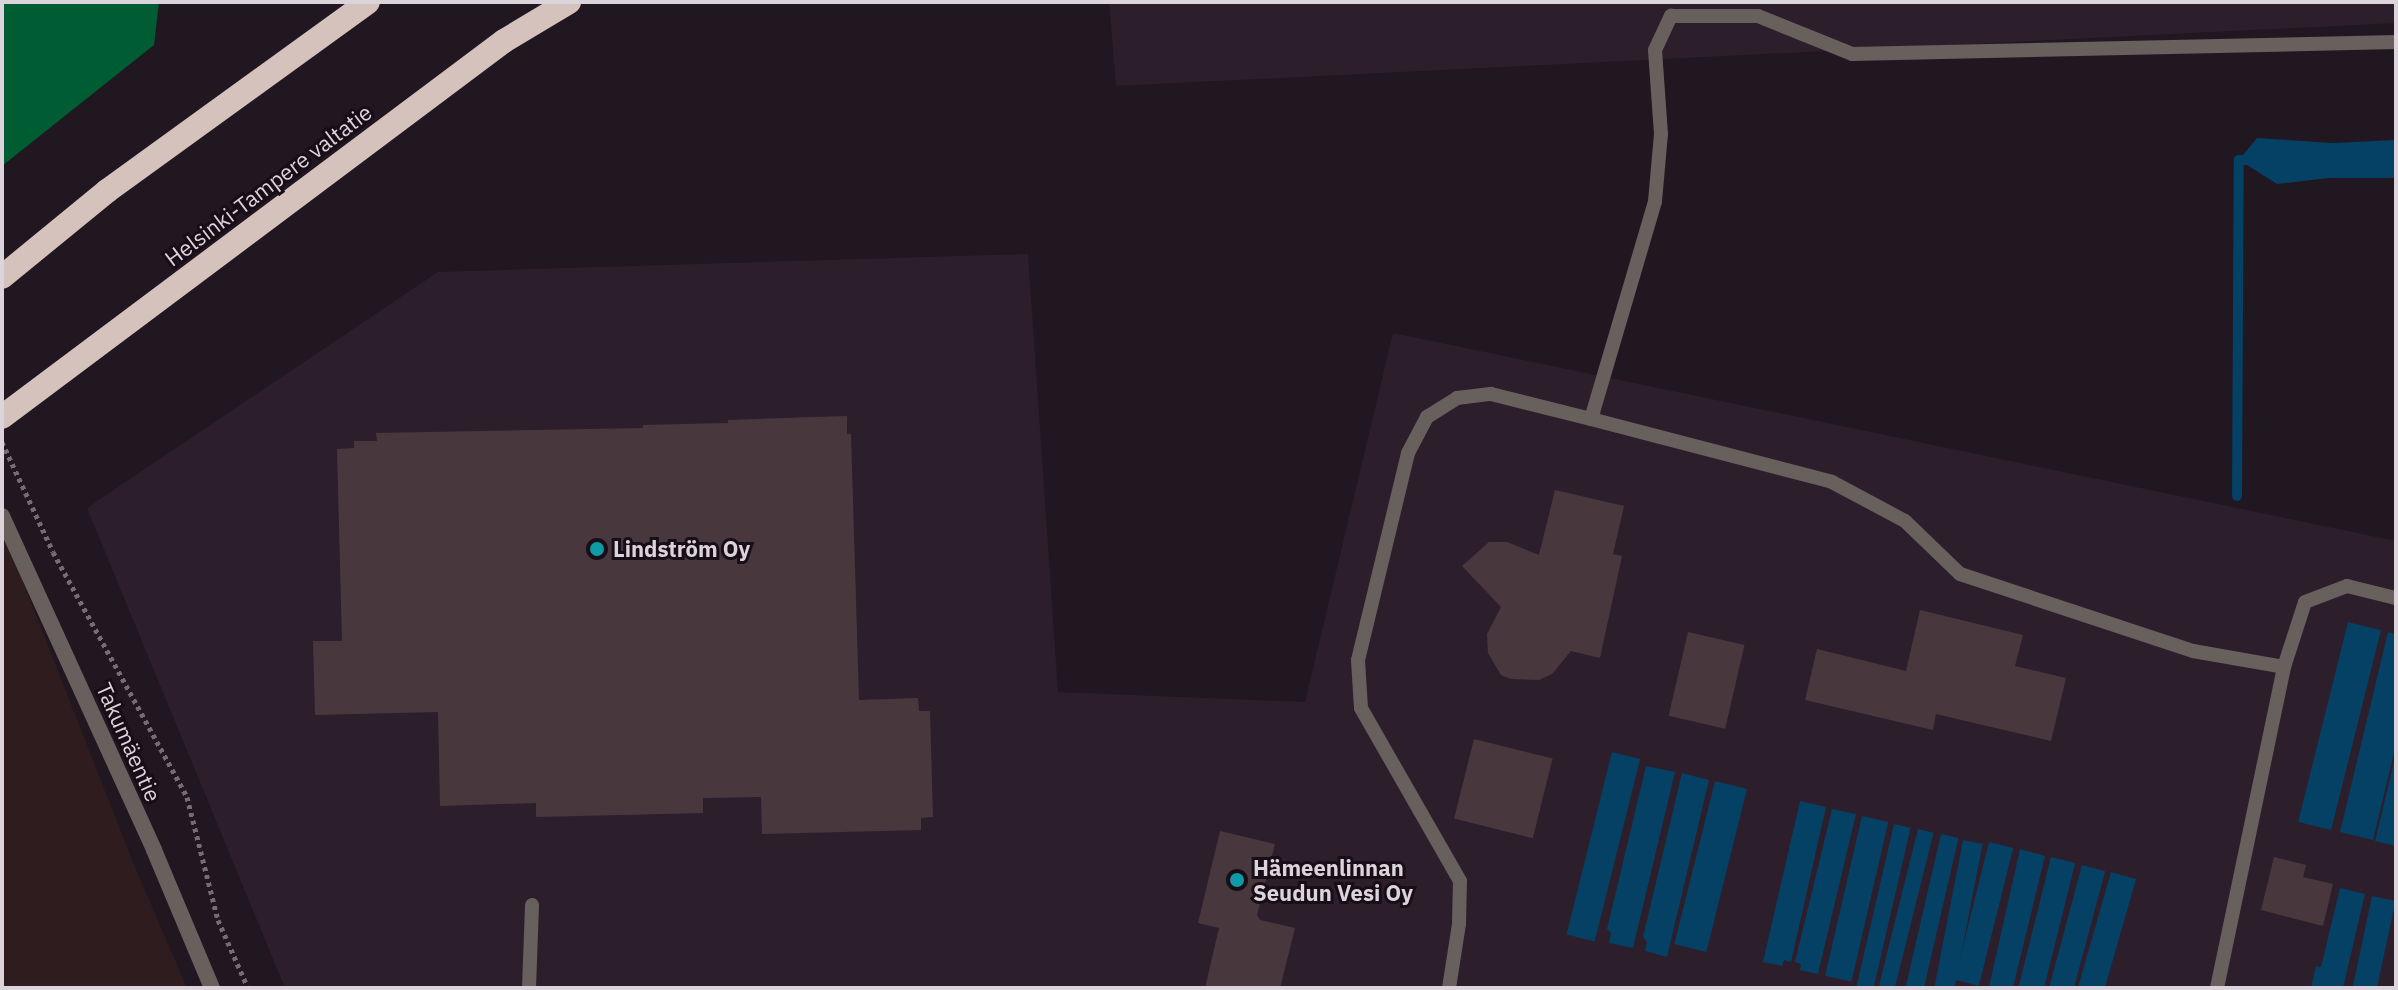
<!DOCTYPE html>
<html>
<head>
<meta charset="utf-8">
<style>
  body { margin:0 }
  #map { position:relative; width:2398px; height:990px; overflow:hidden; background:#211720; font-family:"IBM Plex Sans",sans-serif }
  div>[style] { position:absolute }
  .commercial>* { inset:0; background:#2e1c1e }
  .built>* { inset:0; background:#2d1e2c }
  .forest>* { inset:0; background:#005c32 }
  .water>* { inset:0; background:#044164; transform-origin:0 0 }
  .stream>* { height:10px; margin:-5px; padding:0 5px; transform-origin:5px; border-radius:5px; background:#044164 }
  .building>* { inset:0; background:#48383d; transform-origin:0 0 }
  .path>* { height:5px; margin-top:-2.5px; transform-origin:0; background:repeating-linear-gradient(90deg,#756c74 0 4px,transparent 0 8px) }
  .service>* { height:14px; margin:-7px; padding:0 7px; transform-origin:7px; border-radius:7px; background:#67605d }
  .minor>* { height:16px; margin:-8px; padding:0 8px; transform-origin:8px; border-radius:8px; background:#67605d }
  .motorway>* { height:24px; margin:-12px; padding:0 12px; transform-origin:12px; border-radius:12px; background:#d5c2bc }
  .dots>* { width:22px; height:22px; translate:-50% -50%; box-sizing:border-box; border:4px solid #180e17; border-radius:50% }
  span { translate:-50% -50%; white-space:nowrap; text-align:center; line-height:1.15; -webkit-text-stroke:6px #180e17; paint-order:stroke }
  .street-label { font-size:22px; color:#dcd4db }
  .poi-label { font-size:22px; color:#dcd4db; font-weight:700 }
  .left { translate:0 -50%; text-align:left }
  .frame { position:absolute; inset:0; border:4px solid #dcd4db; pointer-events:none }
</style>
</head>
<body>
<div id="map">
  <div class="commercial">
    <i style="clip-path:polygon(2px 529px,135px 867px,187px 988px,2px 988px)"></i>
  </div>
  <div class="built">
    <i style="clip-path:polygon(1109px 2px,2396px 2px,2396px 23px,1116px 86px)"></i>
    <i style="clip-path:polygon(1028px 254px,1058px 692px,1305px 702px,1393px 333px,2396px 541px,2396px 988px,285px 988px,87px 508px,438px 272px)"></i>
  </div>
  <div class="forest">
    <i style="clip-path:polygon(2px 2px,159px 2px,154px 45px,2px 166px)"></i>
  </div>
  <div class="water">
    <i style="clip-path:polygon(2257px 138px,2333px 143px,2396px 140px,2396px 178px,2329px 178px,2277px 184px,2239px 160px)"></i>
    <i style="left:2348px;top:622px;width:34px;height:206px;rotate:14deg"></i>
    <i style="clip-path:polygon(2388px 632px,2396px 634px,2396px 745px,2373px 840px,2340px 832px)"></i>
    <i style="left:1612px;top:752px;width:29px;height:188px;rotate:14deg"></i>
    <i style="clip-path:polygon(2396px 754px,2396px 846px,2375px 841px)"></i>
    <i style="clip-path:polygon(1646px 766px,1675px 772px,1633px 948px,1609px 943px,1611px 933px,1607px 929px)"></i>
    <i style="clip-path:polygon(1682px 773px,1709px 780px,1667px 957px,1645px 951px,1647px 942px,1643px 937px)"></i>
    <i style="left:1715px;top:781px;width:33px;height:168px;rotate:14deg"></i>
    <i style="clip-path:polygon(1800px 801px,1826px 807px,1791px 962px,1784px 960px,1782px 966px,1763px 962px)"></i>
    <i style="clip-path:polygon(1832px 809px,1856px 814px,1818px 974px,1800px 970px,1801px 964px,1795px 962px)"></i>
    <i style="left:1862px;top:816px;width:27px;height:164px;rotate:13deg"></i>
    <i style="left:1894px;top:824px;width:17px;height:168px;rotate:13deg"></i>
    <i style="left:1918px;top:829px;width:16px;height:163px;rotate:14deg"></i>
    <i style="left:1941px;top:834px;width:18px;height:158px;rotate:13deg"></i>
    <i style="left:1963px;top:840px;width:20px;height:152px;rotate:11deg"></i>
    <i style="left:1989px;top:842px;width:25px;height:142px;rotate:14deg"></i>
    <i style="clip-path:polygon(2020px 849px,2045px 856px,2013px 988px,1994px 988px,1989px 987px)"></i>
    <i style="left:2051px;top:857px;width:25px;height:135px;rotate:14deg"></i>
    <i style="left:2082px;top:865px;width:24px;height:127px;rotate:15deg"></i>
    <i style="left:2111px;top:872px;width:26px;height:119px;rotate:16deg"></i>
    <i style="clip-path:polygon(2340px 888px,2365px 894px,2343px 988px,2311px 988px,2316px 966px,2321px 967px)"></i>
    <i style="left:2372px;top:896px;width:24px;height:95px;rotate:12deg"></i>
  </div>
  <div class="stream">
    <i style="left:2237px;top:496px;width:336px;rotate:-89.7deg"></i>
    <i style="left:2239px;top:160px;width:14px"></i>
  </div>
  <div class="building">
    <i style="clip-path:polygon(847px 416px,847px 434px,851px 434px,859px 700px,918px 698px,919px 711px,930px 711px,933px 817px,921px 818px,921px 830px,762px 834px,761px 797px,703px 798px,703px 813px,536px 817px,536px 803px,440px 806px,438px 712px,315px 715px,313px 641px,342px 641px,337px 449px,354px 448px,354px 441px,377px 441px,376px 433px,643px 428px,643px 425px,728px 423px,728px 420px)"></i>
    <i style="clip-path:polygon(1555px 490px,1624px 506px,1613px 554px,1622px 556px,1600px 658px,1571px 651px,1552px 674px,1539px 680px,1511px 679px,1501px 675px,1488px 653px,1487px 634px,1501px 607px,1462px 566px,1489px 542px,1507px 542px,1539px 555px)"></i>
    <i style="clip-path:polygon(1920px 610px,2023px 635px,2015px 666px,2066px 678px,2051px 741px,1936px 714px,1933px 730px,1805px 700px,1817px 649px,1906px 671px)"></i>
    <i style="left:1688px;top:632px;width:58px;height:86px;rotate:13deg"></i>
    <i style="left:1474px;top:739px;width:81px;height:82px;rotate:14deg"></i>
    <i style="clip-path:polygon(1220px 831px,1275px 844px,1257px 915px,1260px 920px,1295px 928px,1280px 988px,1205px 988px,1219px 928px,1198px 923px)"></i>
    <i style="clip-path:polygon(2274px 857px,2306px 865px,2303px 877px,2333px 884px,2323px 926px,2261px 910px)"></i>
  </div>
  <div class="path">
    <i style="left:2px;top:442px;width:121px;rotate:65.1deg"></i>
    <i style="left:53px;top:552px;width:279px;rotate:61.3deg"></i>
    <i style="left:187px;top:797px;width:127px;rotate:75.9deg"></i>
    <i style="left:218px;top:920px;width:74px;rotate:66.2deg"></i>
  </div>
  <div class="service">
    <i style="left:1591px;top:419px;width:249px;rotate:14.6deg"></i>
    <i style="left:1832px;top:482px;width:83px;rotate:28.1deg"></i>
    <i style="left:1905px;top:521px;width:76px;rotate:43.9deg"></i>
    <i style="left:1960px;top:574px;width:245px;rotate:18.3deg"></i>
    <i style="left:2193px;top:651px;width:92px;rotate:10deg"></i>
    <i style="left:529px;top:988px;width:83px;rotate:-87.9deg"></i>
    <i style="left:1449px;top:988px;width:65px;rotate:-81.1deg"></i>
    <i style="left:1459px;top:924px;width:43px;rotate:-88.7deg"></i>
    <i style="left:1460px;top:881px;width:199px;rotate:-119.8deg"></i>
    <i style="left:1361px;top:708px;width:48px;rotate:-93.6deg"></i>
    <i style="left:1358px;top:660px;width:213px;rotate:-76.4deg"></i>
    <i style="left:1408px;top:453px;width:41px;rotate:-62.2deg"></i>
    <i style="left:1427px;top:417px;width:36px;rotate:-32deg"></i>
    <i style="left:1457px;top:398px;width:34px;rotate:-7deg"></i>
    <i style="left:1491px;top:394px;width:103px;rotate:14deg"></i>
    <i style="left:1591px;top:419px;width:227px;rotate:-73.6deg"></i>
    <i style="left:1655px;top:201px;width:67px;rotate:-84.9deg"></i>
    <i style="left:1661px;top:134px;width:84px;rotate:-94.1deg"></i>
    <i style="left:1655px;top:50px;width:38px;rotate:-65deg"></i>
    <i style="left:1671px;top:16px;width:87px"></i>
    <i style="left:1758px;top:16px;width:101px;rotate:22deg"></i>
    <i style="left:1852px;top:54px;width:544px;rotate:-1.26deg"></i>
    <i style="left:2217px;top:988px;width:328px;rotate:-78.2deg"></i>
    <i style="left:2284px;top:667px;width:68px;rotate:-72.1deg"></i>
    <i style="left:2305px;top:602px;width:45px;rotate:-20.9deg"></i>
    <i style="left:2347px;top:586px;width:50px;rotate:13.8deg"></i>
  </div>
  <div class="minor">
    <i style="left:2px;top:516px;width:367px;rotate:65.5deg"></i>
    <i style="left:154px;top:850px;width:150px;rotate:67.2deg"></i>
  </div>
  <div class="motorway">
    <i style="left:2px;top:277px;width:136px;rotate:-39.3deg"></i>
    <i style="left:107px;top:191px;width:322px;rotate:-35.9deg"></i>
    <i style="left:2px;top:417px;width:627px;rotate:-36.83deg"></i>
    <i style="left:504px;top:41px;width:76px;rotate:-31deg"></i>
  </div>
  <div class="dots">
    <i style="left:597px;top:549px;background:#0f9aa8"></i>
    <i style="left:1237px;top:880px;background:#0f9aa8"></i>
  </div>
  <div class="street-label">
    <span style="left:268px;top:185px;rotate:-37deg">Helsinki-Tampere valtatie</span>
    <span style="left:129px;top:742px;rotate:66deg">Takumäentie</span>
  </div>
  <div class="poi-label">
    <span class="left" style="left:613px;top:549px">Lindström Oy</span>
    <span class="left" style="left:1253px;top:880px">Hämeenlinnan<br>Seudun Vesi Oy</span>
  </div>
  <div class="frame"></div>
</div>
</body>
</html>
